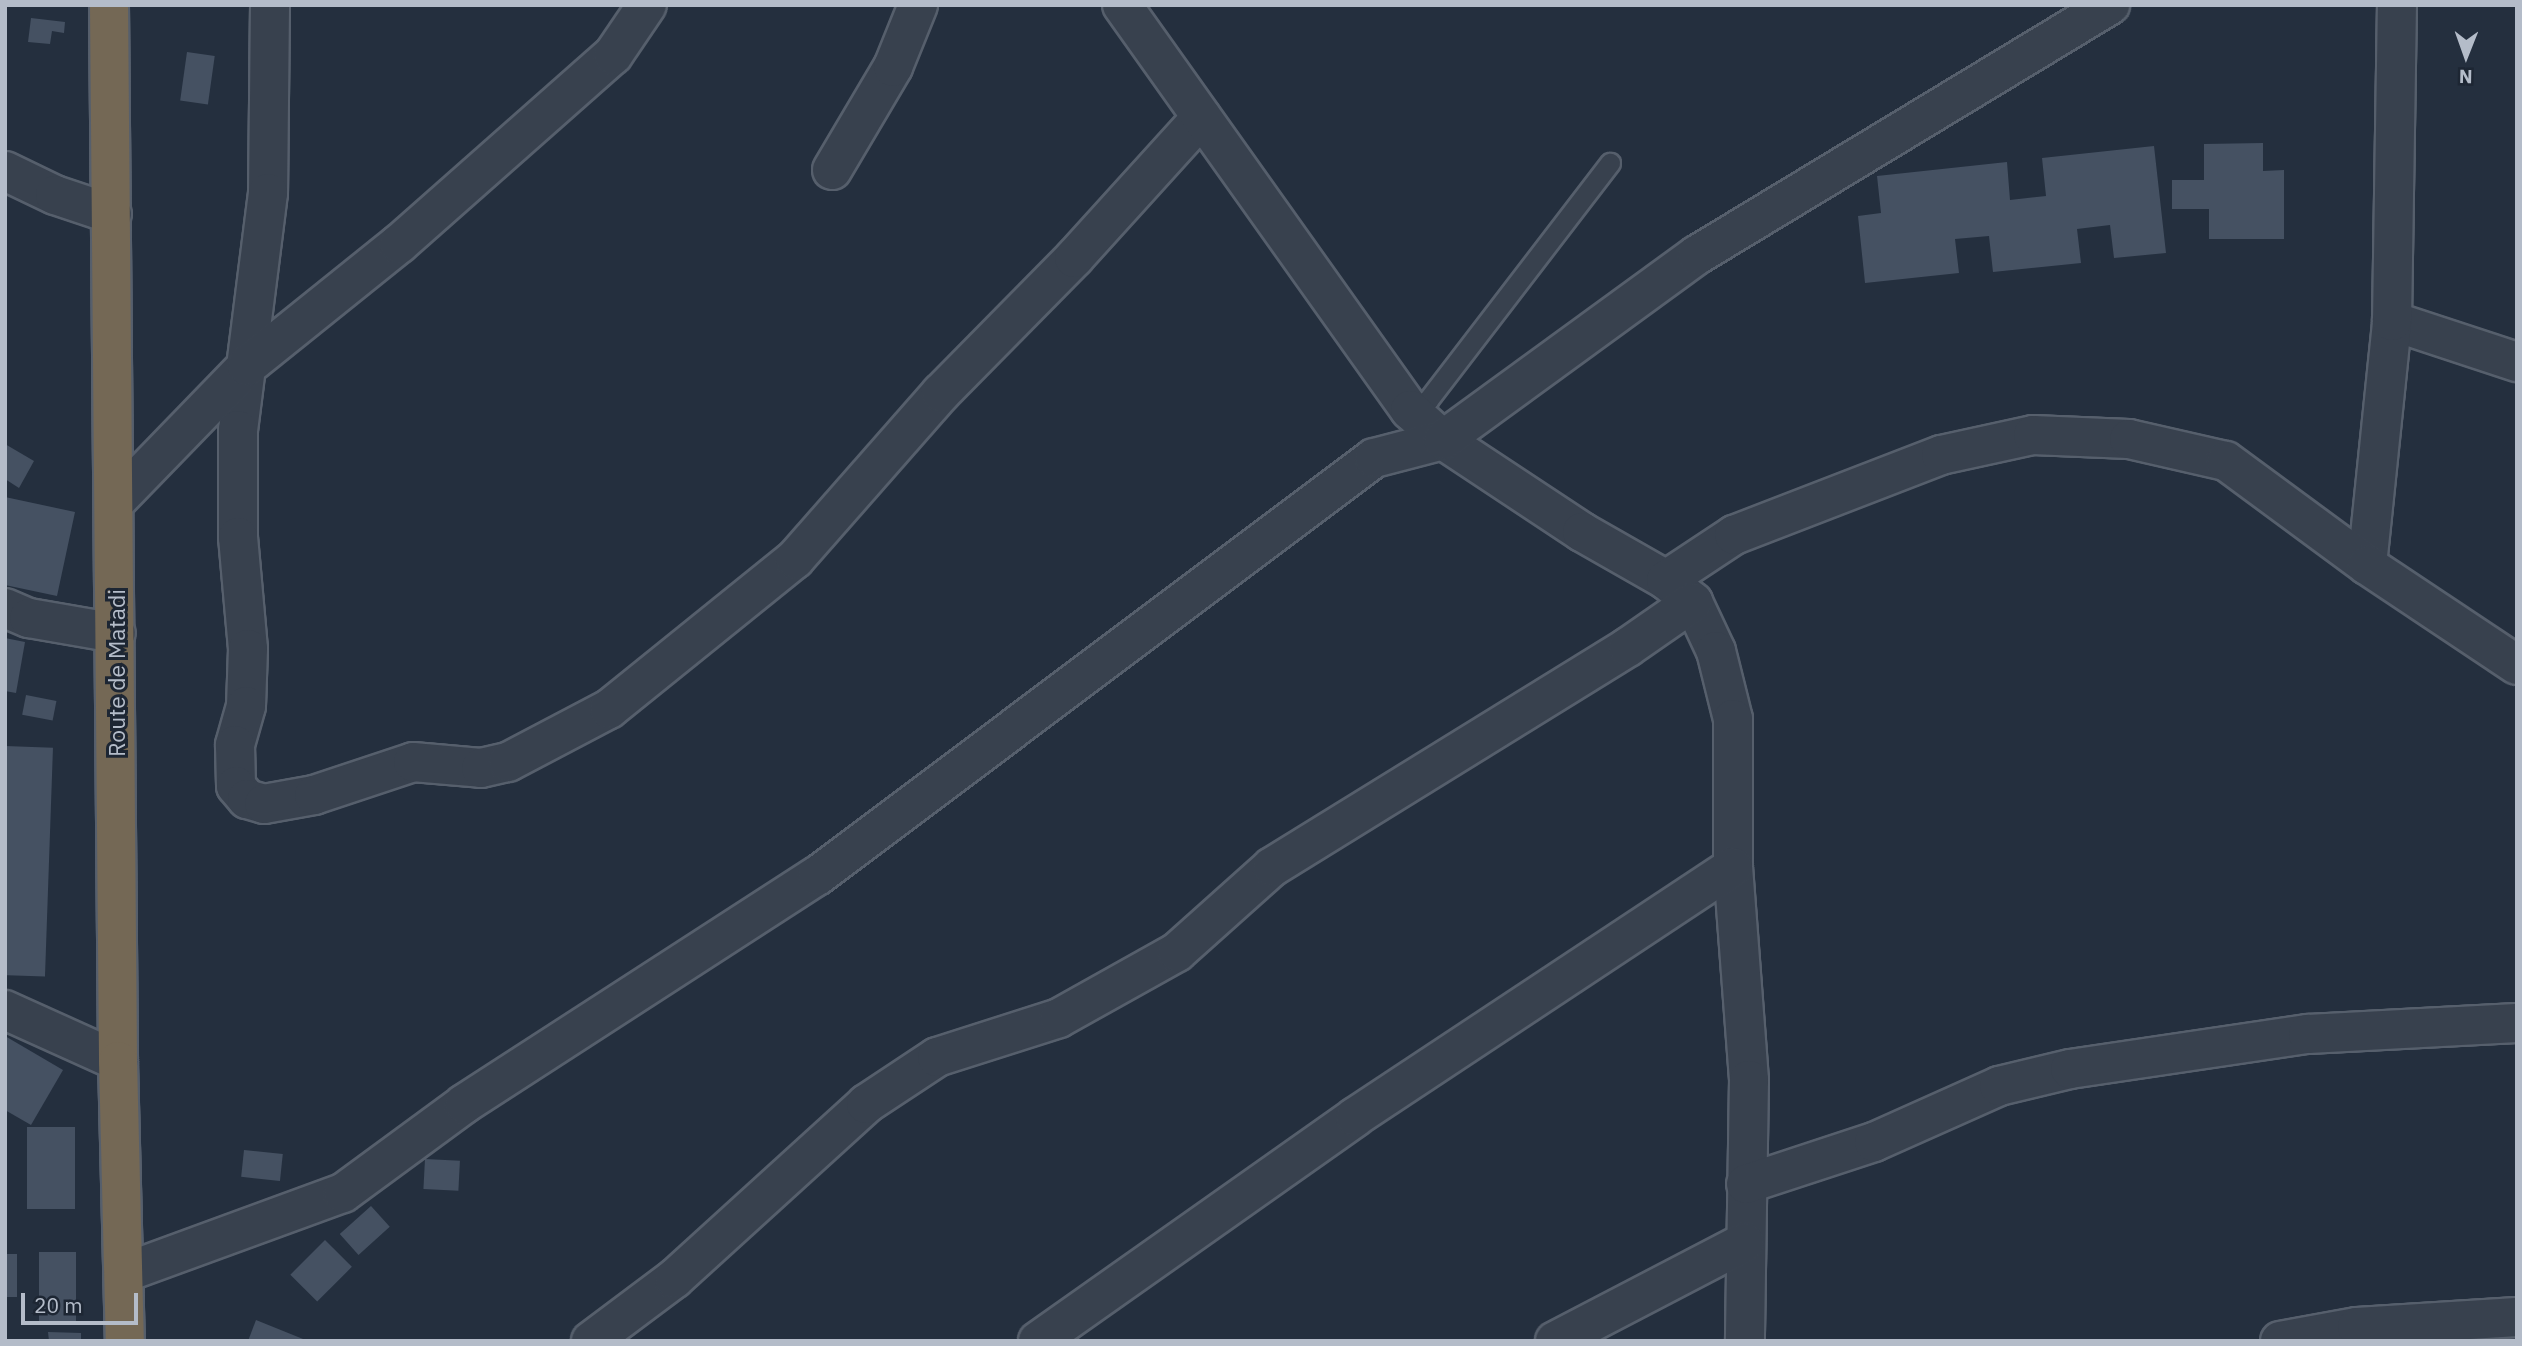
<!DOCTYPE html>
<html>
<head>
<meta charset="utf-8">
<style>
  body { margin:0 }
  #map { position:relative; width:2522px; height:1346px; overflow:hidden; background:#242f3e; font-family:"IBM Plex Sans",sans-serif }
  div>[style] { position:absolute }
  .building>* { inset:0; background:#455162; transform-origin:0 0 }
  .roads { filter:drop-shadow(2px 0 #565f6c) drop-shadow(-2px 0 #565f6c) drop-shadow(0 2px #565f6c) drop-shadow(0 -2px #565f6c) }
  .lane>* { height:19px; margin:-9.5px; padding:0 9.5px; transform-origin:9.5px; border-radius:9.5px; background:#38414e }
  .street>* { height:38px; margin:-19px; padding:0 19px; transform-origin:19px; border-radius:19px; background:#38414e }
  .highway>* { height:38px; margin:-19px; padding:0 19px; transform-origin:19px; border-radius:19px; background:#746855 }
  span { translate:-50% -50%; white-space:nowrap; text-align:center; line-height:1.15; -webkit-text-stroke:6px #1d2633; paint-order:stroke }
  .street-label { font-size:23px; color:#b4bcc9 }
  .frame { position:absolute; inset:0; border:7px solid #b4bcc9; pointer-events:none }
  .north { position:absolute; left:2431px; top:21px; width:70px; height:70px; -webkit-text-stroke:5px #1d2633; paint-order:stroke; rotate:181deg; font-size:19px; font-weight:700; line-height:28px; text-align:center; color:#b4bcc9 }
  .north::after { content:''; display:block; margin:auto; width:24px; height:32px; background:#b4bcc9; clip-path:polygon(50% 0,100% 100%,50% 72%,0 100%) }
  .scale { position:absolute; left:21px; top:1293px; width:117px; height:32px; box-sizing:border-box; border:4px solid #b4bcc9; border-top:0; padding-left:9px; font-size:21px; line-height:24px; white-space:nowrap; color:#b4bcc9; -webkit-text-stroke:5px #1d2633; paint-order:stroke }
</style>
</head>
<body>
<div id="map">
  <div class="building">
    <i style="clip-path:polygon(31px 18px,65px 22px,64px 33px,52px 31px,50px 44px,28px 42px)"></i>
    <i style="left:187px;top:52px;width:28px;height:49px;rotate:8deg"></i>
    <i style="clip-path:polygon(2263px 143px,2263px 171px,2284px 170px,2284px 239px,2209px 239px,2209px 209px,2172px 209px,2172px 180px,2204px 180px,2204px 144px)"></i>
    <i style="clip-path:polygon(2154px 146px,2166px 253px,2114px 258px,2110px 225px,2077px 229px,2081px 263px,1993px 272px,1989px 236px,1955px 239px,1959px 273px,1865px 283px,1858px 216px,1881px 213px,1877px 176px,2007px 162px,2010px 200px,2046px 196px,2042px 158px)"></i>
    <i style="clip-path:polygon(5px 444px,34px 461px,19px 488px,5px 479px)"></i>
    <i style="clip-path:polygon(5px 497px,75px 512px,57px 596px,5px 585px)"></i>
    <i style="clip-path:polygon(5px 638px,25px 642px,16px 693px,5px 691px)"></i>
    <i style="left:26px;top:695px;width:31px;height:20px;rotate:11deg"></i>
    <i style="left:5px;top:746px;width:48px;height:229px;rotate:2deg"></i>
    <i style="clip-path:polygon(5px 1036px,63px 1070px,31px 1125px,5px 1110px)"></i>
    <i style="left:27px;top:1127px;width:48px;height:82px"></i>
    <i style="left:244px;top:1150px;width:39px;height:27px;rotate:6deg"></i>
    <i style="left:425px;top:1159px;width:35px;height:30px;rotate:3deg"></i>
    <i style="left:371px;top:1206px;width:28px;height:42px;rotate:48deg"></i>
    <i style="left:325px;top:1240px;width:38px;height:49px;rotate:45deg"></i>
    <i style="left:39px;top:1252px;width:37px;height:72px"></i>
    <i style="left:5px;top:1254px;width:12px;height:43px"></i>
    <i style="clip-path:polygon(256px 1320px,308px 1341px,248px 1341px)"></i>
    <i style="clip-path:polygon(48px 1332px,81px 1333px,81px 1341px,49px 1341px)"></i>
  </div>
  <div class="roads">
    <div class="lane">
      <i style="left:1410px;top:410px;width:21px;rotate:-29deg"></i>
      <i style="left:1428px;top:400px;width:299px;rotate:-52.5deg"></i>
    </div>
    <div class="street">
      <i style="left:270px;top:5px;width:188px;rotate:90.6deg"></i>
      <i style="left:268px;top:193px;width:239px;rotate:97.2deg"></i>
      <i style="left:238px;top:430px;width:107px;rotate:90deg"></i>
      <i style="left:238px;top:537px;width:112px;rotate:84.9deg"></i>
      <i style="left:248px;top:649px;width:57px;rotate:92deg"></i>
      <i style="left:246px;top:706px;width:41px;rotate:105.8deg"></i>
      <i style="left:235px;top:745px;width:41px;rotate:88.6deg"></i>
      <i style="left:236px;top:786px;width:17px;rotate:50deg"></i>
      <i style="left:247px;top:799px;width:18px;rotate:16deg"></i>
      <i style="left:264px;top:804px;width:51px;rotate:-10.2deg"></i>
      <i style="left:314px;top:795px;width:104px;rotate:-18.4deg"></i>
      <i style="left:413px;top:762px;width:68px;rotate:5deg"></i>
      <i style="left:481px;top:768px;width:28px;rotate:-13deg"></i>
      <i style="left:508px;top:762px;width:114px;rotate:-27.7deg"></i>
      <i style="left:609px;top:709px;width:239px;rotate:-38.9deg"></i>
      <i style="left:795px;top:559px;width:221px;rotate:-48.7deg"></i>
      <i style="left:941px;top:393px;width:190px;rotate:-45.4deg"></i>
      <i style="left:1074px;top:258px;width:190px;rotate:-47.8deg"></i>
      <i style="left:1122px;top:5px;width:497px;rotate:54.6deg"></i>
      <i style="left:1410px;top:410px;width:45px;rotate:42.3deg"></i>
      <i style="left:1443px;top:440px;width:167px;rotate:33.5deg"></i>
      <i style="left:1582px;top:532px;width:97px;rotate:29.7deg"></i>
      <i style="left:1666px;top:580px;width:35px;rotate:39deg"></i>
      <i style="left:1693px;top:602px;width:54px;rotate:64.9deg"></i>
      <i style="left:1716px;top:651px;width:70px;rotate:76deg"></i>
      <i style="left:1733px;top:719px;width:148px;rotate:90deg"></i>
      <i style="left:1733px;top:867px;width:214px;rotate:85.7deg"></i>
      <i style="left:1749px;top:1080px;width:261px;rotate:90.9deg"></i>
      <i style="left:832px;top:170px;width:120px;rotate:-59.4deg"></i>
      <i style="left:893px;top:67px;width:67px;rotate:-68deg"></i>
      <i style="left:5px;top:171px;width:55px;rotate:25.6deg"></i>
      <i style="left:55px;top:195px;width:60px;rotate:18.4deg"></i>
      <i style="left:2392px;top:321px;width:132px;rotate:18.2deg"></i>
      <i style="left:115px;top:502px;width:190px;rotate:-45.9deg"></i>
      <i style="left:247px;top:366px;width:195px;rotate:-38.8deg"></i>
      <i style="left:399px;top:244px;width:286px;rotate:-41.5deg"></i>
      <i style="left:613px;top:55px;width:60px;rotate:-55.8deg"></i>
      <i style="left:2367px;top:565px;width:245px;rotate:-84.1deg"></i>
      <i style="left:2392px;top:321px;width:316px;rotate:-89.1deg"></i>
      <i style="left:1666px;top:580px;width:82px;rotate:-33.5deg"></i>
      <i style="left:1734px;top:535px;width:222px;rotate:-21.1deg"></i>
      <i style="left:1941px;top:455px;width:94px;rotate:-12.3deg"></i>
      <i style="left:2033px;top:435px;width:96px;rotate:2.4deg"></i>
      <i style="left:2129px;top:439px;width:99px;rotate:12.8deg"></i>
      <i style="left:2226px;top:461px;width:175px;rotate:36.4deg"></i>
      <i style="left:2367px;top:565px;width:180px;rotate:33.7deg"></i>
      <i style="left:5px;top:608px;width:26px;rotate:23deg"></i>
      <i style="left:29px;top:618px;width:88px;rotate:9.8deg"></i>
      <i style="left:5px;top:1010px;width:124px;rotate:24.3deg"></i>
      <i style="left:1746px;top:1184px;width:135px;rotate:-18.2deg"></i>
      <i style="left:1874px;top:1142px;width:137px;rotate:-24.1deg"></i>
      <i style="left:1999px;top:1086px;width:73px;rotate:-13.5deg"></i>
      <i style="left:2070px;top:1069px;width:241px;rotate:-8.4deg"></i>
      <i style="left:2308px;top:1034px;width:209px;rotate:-3deg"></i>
      <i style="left:124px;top:1273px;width:233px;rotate:-20.1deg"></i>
      <i style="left:343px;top:1193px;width:150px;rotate:-36.3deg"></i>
      <i style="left:464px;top:1104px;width:420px;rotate:-32.9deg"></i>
      <i style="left:817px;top:876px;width:696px;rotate:-36.89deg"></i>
      <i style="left:1374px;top:458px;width:71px;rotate:-14.6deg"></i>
      <i style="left:1443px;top:440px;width:314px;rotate:-36.1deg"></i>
      <i style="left:1697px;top:255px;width:483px;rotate:-31.2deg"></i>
      <i style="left:591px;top:1341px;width:104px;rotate:-36.8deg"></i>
      <i style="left:674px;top:1279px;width:260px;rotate:-42.3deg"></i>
      <i style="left:866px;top:1104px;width:85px;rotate:-33.5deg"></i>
      <i style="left:937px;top:1057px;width:128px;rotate:-17.7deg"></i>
      <i style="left:1059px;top:1018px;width:135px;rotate:-29.2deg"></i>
      <i style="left:1177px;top:952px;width:127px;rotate:-41.8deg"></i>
      <i style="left:1272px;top:867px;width:418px;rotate:-31.7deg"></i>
      <i style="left:1628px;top:647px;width:79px;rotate:-34.7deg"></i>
      <i style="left:1038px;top:1341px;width:388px;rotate:-35.2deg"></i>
      <i style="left:1355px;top:1117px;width:453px;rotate:-33.5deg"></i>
      <i style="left:1555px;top:1341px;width:214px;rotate:-27.5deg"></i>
      <i style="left:2280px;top:1341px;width:78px;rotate:-10.3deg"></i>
      <i style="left:2357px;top:1327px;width:160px;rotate:-3.6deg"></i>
    </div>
    <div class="highway">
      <i style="left:109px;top:5px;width:1056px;rotate:89.51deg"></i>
      <i style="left:118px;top:1061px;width:280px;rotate:88.6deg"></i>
    </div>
  </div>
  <div class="street-label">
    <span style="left:116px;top:673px;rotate:-90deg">Route de Matadi</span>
  </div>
  <div class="frame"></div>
  <div class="north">N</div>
  <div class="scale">20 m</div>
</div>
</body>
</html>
